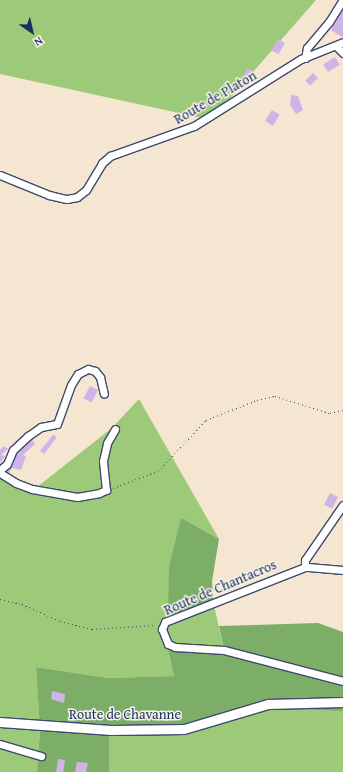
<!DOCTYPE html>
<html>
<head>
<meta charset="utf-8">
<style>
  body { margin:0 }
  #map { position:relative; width:343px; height:772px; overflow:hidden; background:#f4e6d0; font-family:"Gentium Book Plus",serif }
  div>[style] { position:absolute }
  .green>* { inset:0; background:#9cca78 }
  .forest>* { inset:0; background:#7dae68 }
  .building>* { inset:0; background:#cfb4e8; transform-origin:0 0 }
  .path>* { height:1px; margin-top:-0.5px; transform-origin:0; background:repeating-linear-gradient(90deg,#3c4a6f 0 1px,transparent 0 4px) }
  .roads { filter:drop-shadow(1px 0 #3c4a6f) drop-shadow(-1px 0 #3c4a6f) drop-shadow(0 1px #3c4a6f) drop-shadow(0 -1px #3c4a6f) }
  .minor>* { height:7px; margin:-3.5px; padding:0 3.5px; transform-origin:3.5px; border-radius:3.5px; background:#fff }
  .major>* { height:9px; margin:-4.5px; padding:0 4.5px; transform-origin:4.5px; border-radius:4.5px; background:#fff }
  span { translate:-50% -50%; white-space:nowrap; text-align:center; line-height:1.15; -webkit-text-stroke:3px #f7f3e8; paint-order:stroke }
  .street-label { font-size:14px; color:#1b2f5e }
  .north { position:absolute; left:12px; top:12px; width:40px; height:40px; -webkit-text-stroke:3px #f7f3e8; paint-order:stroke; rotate:146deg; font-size:11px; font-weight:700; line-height:16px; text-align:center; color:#1b2f5e }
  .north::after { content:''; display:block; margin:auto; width:14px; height:18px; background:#1b2f5e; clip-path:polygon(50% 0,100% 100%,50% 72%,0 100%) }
</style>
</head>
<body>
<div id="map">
  <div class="green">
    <i style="clip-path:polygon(0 0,316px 0,211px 120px,0 74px)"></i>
    <i style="clip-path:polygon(139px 399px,219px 539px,180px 518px,213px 601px,225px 654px,168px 650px,174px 676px,108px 678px,36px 667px,40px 730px,37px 772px,0 772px,0 478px,32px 491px,112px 428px)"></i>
    <i style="clip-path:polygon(268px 709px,343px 711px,343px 772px,109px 772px,109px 735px,185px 733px)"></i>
  </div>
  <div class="forest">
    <i style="clip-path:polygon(181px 518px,219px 539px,212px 581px,213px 601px,168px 618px,169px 567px)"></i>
    <i style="clip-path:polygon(318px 623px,343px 632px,343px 711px,268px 709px,185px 733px,109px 735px,109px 772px,37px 772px,40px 730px,36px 667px,108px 678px,174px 676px,168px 650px,225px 654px,219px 626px)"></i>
  </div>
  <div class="building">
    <i style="clip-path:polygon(343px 9px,343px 37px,342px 37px,331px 30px)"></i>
    <i style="left:278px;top:39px;width:8px;height:13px;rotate:30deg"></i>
    <i style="left:335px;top:57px;width:9px;height:14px;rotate:58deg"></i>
    <i style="left:247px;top:68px;width:7px;height:12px;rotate:27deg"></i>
    <i style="left:313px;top:73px;width:7px;height:11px;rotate:45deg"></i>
    <i style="clip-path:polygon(291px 95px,298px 96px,303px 110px,296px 114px,290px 105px)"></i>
    <i style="left:272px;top:110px;width:9px;height:13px;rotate:32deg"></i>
    <i style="left:90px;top:386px;width:9px;height:14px;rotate:27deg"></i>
    <i style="clip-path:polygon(53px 435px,57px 437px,44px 454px,40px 451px)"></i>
    <i style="clip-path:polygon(32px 440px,35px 444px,23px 455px,26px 456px,21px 470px,12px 468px,9px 473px,6px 471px,17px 453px)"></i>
    <i style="clip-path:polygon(4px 446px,8px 449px,1px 455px,5px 456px,0 463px,0 450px)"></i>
    <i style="left:330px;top:493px;width:9px;height:13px;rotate:27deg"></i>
    <i style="clip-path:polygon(52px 691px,65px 694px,64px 703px,51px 699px)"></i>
    <i style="left:58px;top:759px;width:7px;height:13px;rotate:8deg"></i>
    <i style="clip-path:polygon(77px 762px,88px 763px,86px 772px,75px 772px)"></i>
  </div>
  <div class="path">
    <i style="left:113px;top:488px;width:48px;rotate:-20.7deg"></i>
    <i style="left:158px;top:471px;width:70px;rotate:-46.7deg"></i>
    <i style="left:206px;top:420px;width:55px;rotate:-21.4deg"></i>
    <i style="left:257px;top:400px;width:18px;rotate:-13deg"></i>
    <i style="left:275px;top:396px;width:58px;rotate:17.2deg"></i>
    <i style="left:330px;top:413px;width:13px;rotate:-13deg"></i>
    <i style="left:0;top:599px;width:23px;rotate:13deg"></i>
    <i style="left:22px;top:604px;width:42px;rotate:24.1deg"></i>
    <i style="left:60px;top:621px;width:33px;rotate:14deg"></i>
    <i style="left:92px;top:629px;width:64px;rotate:-3.6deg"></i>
  </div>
  <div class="roads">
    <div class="minor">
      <i style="left:336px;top:46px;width:10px;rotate:45deg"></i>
      <i style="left:305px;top:58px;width:10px;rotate:-79deg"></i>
      <i style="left:307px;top:48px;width:34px;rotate:-50deg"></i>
      <i style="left:329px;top:22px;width:26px;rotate:-58deg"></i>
      <i style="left:0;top:175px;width:53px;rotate:22.2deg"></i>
      <i style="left:49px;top:195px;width:18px;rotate:13deg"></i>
      <i style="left:67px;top:199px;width:10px;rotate:-11deg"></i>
      <i style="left:77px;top:197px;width:11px;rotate:-38deg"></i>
      <i style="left:86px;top:190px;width:31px;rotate:-59deg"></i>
      <i style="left:102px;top:163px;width:11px;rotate:-41deg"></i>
      <i style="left:110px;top:156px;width:89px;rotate:-19.7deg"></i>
      <i style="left:194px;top:126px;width:126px;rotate:-32.1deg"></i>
      <i style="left:301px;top:59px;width:45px;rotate:-22deg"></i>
      <i style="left:0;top:470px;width:9px;rotate:-41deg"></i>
      <i style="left:7px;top:464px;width:15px;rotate:-67deg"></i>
      <i style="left:13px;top:450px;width:21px;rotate:-43deg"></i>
      <i style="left:28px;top:436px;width:16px;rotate:-35deg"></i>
      <i style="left:41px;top:427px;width:16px;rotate:-11deg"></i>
      <i style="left:57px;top:424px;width:41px;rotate:-70.3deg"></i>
      <i style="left:71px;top:385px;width:13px;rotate:-58deg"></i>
      <i style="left:78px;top:374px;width:11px;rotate:-27deg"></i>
      <i style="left:88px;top:369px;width:7px;rotate:16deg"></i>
      <i style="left:95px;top:371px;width:8px;rotate:50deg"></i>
      <i style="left:100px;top:377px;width:17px;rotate:77deg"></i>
      <i style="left:0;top:473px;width:19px;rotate:32deg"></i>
      <i style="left:16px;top:483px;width:17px;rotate:21deg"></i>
      <i style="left:32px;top:489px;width:46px;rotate:10.1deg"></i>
      <i style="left:77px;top:497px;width:22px;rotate:-10deg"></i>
      <i style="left:99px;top:493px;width:8px;rotate:-23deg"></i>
      <i style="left:106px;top:490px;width:29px;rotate:-96deg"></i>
      <i style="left:103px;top:461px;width:18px;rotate:-77deg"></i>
      <i style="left:107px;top:443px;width:16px;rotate:-60deg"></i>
      <i style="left:305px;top:567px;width:7px;rotate:-90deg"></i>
      <i style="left:305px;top:560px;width:67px;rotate:-55.4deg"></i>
      <i style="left:343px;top:570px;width:38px;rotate:-175deg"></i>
      <i style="left:305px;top:567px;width:150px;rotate:158.6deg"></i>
      <i style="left:165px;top:622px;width:8px;rotate:113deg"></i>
      <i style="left:162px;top:629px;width:16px;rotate:68deg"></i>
      <i style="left:168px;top:644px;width:8px;rotate:23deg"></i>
      <i style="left:175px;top:647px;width:49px;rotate:3.5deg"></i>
      <i style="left:224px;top:650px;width:123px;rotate:14.6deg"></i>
      <i style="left:0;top:744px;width:43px;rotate:16.3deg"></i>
    </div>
    <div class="major">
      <i style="left:0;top:722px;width:111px;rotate:4.1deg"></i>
      <i style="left:111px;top:730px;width:73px;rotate:-0.8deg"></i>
      <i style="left:184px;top:729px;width:88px;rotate:-16.6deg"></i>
      <i style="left:268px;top:704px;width:75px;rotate:-1.5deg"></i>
    </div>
  </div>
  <div class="street-label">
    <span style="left:215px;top:97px;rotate:-30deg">Route de Platon</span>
    <span style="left:220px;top:587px;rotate:-23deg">Route de Chantacros</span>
    <span style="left:125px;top:714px">Route de Chavanne</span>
  </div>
  <div class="north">N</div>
</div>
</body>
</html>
